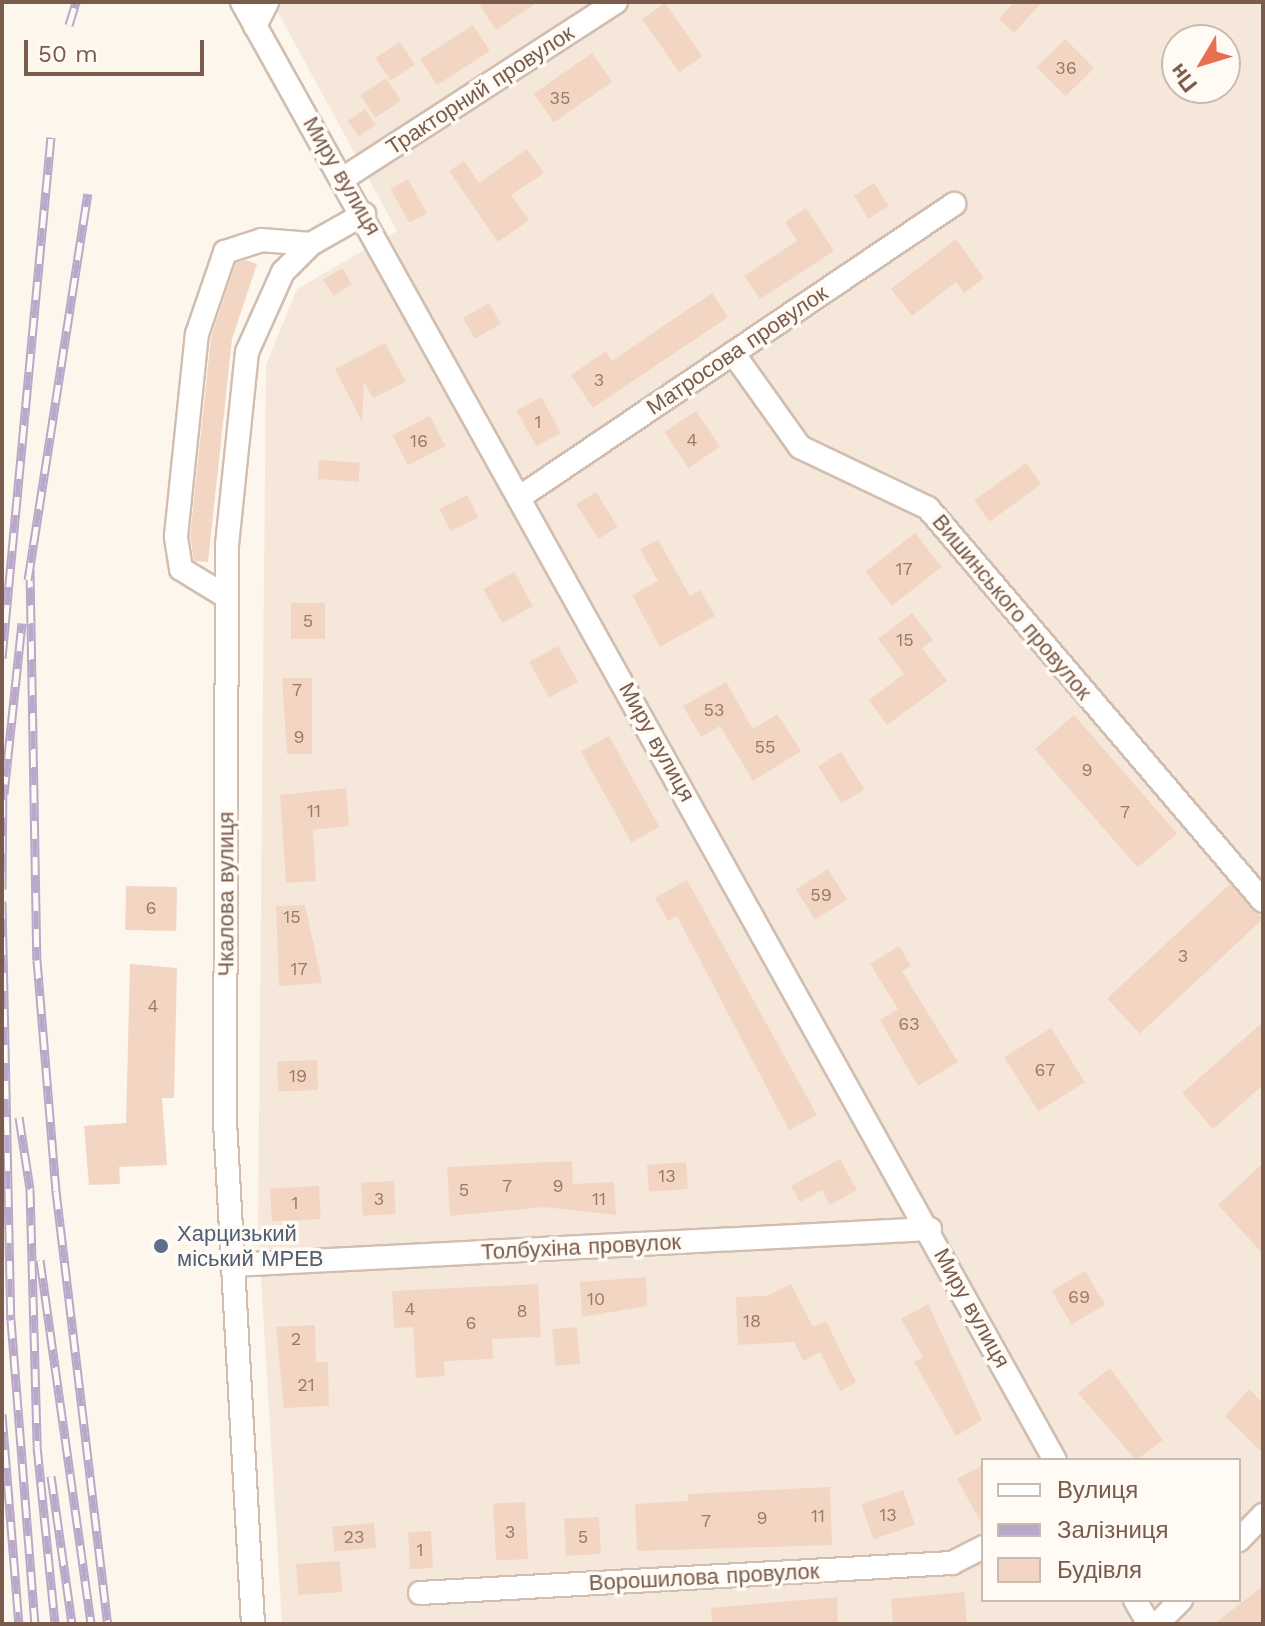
<!DOCTYPE html>
<html>
<head>
<meta charset="utf-8">
<style>
  body { margin:0 }
  #map { position:relative; width:1265px; height:1626px; overflow:hidden; background:#fdf6ec; font-family:"Work Sans",sans-serif }
  div>[style] { position:absolute }
  .residential>* { inset:0; background:#f5e8da }
  .building>* { inset:0; background:#f3d5c3; transform-origin:0 0 }
  .roads { filter:drop-shadow(2px 0 #d1beb0) drop-shadow(-2px 0 #d1beb0) drop-shadow(0 2px #d1beb0) drop-shadow(0 -2px #d1beb0) }
  .street>* { height:22px; margin:-11px; padding:0 11px; transform-origin:11px; border-radius:11px; background:#fff }
  .rail>* { height:9px; margin-top:-4.5px; transform-origin:0; background:repeating-linear-gradient(90deg,#fffaf3 0 18px,#b9a8c9 0 36px); box-sizing:border-box; border-block:2px solid #b9a8c9 }
  .dots>* { width:22px; height:22px; translate:-50% -50%; box-sizing:border-box; border:4px solid #fffaf3; border-radius:50% }
  span { translate:-50% -50%; white-space:nowrap; text-align:center; line-height:1.15; -webkit-text-stroke:7px #fffaf3; paint-order:stroke }
  .number-label { font-size:18px; color:#987a6a }
  .number-label span { -webkit-text-stroke-width:0 }
  .street-label { font-size:22px; color:#7a5c4d }
  .service-label { font-size:22px; color:#4e5e75 }
  .left { translate:0 -50%; text-align:left }
  .frame { position:absolute; inset:0; border:4px solid #7a5c4d; pointer-events:none }
  .legend { position:absolute; left:981px; top:1458px; width:260px; height:144px; box-sizing:border-box; background:#fffaf3; border:2px solid #cabbb1; margin:0; padding:10px 14px; list-style:none; font-size:24px; color:#7a5c4d }
  .legend li { display:flex; align-items:center; gap:16px; height:40px }
  .legend b { width:40px; border:2px solid #cabbb1 }
  .north { position:absolute; left:1161px; top:24px; width:80px; height:80px; box-sizing:border-box; background:#fffaf3; border:2px solid #cabbb1; border-radius:50%; rotate:232deg; font-size:22px; font-weight:700; line-height:32px; text-align:center; color:#7a5c4d }
  .north::after { content:''; display:block; margin:auto; width:28px; height:36px; background:#e76f51; clip-path:polygon(50% 0,100% 100%,50% 72%,0 100%) }
  .scale { position:absolute; left:24px; top:40px; width:180px; height:36px; box-sizing:border-box; border:4px solid #7a5c4d; border-top:0; padding-left:10px; font-size:24px; line-height:28px; white-space:nowrap; color:#7a5c4d; -webkit-text-stroke:6px #fffaf3; paint-order:stroke }
</style>
</head>
<body>
<div id="map">
  <div class="residential">
    <i style="clip-path:polygon(evenodd,272px 2px,1263px 2px,1263px 1624px,282px 1624px,258px 1229px,266px 365px,297px 289px,397px 231px,272px 2px,1177px 40px,1225px 40px,1225px 88px,1177px 88px,1177px 40px,272px 2px,983px 1460px,1239px 1460px,1239px 1600px,983px 1600px,983px 1460px)"></i>
  </div>
  <div class="building">
    <i style="clip-path:polygon(478px 2px,538px 2px,496px 30px)"></i>
    <i style="clip-path:polygon(1014px 2px,1042px 2px,1014px 33px,999px 19px)"></i>
    <i style="left:665px;top:3px;width:65px;height:28px;rotate:55deg"></i>
    <i style="left:473px;top:25px;width:31px;height:63px;rotate:57deg"></i>
    <i style="left:1065px;top:39px;width:41px;height:40px;rotate:45deg"></i>
    <i style="left:400px;top:42px;width:27px;height:29px;rotate:57deg"></i>
    <i style="left:592px;top:53px;width:35px;height:71px;rotate:55deg"></i>
    <i style="left:386px;top:78px;width:27px;height:31px;rotate:56deg"></i>
    <i style="left:365px;top:109px;width:19px;height:21px;rotate:55deg"></i>
    <i style="clip-path:polygon(527px 149px,544px 173px,511px 195px,529px 220px,498px 242px,449px 171px,464px 161px,479px 183px)"></i>
    <i style="left:408px;top:179px;width:39px;height:20px;rotate:61deg"></i>
    <i style="left:874px;top:183px;width:27px;height:24px;rotate:57deg"></i>
    <i style="clip-path:polygon(806px 208px,834px 251px,760px 299px,744px 276px,797px 241px,785px 222px)"></i>
    <i style="clip-path:polygon(956px 239px,984px 278px,964px 293px,956px 282px,912px 316px,891px 289px)"></i>
    <i style="clip-path:polygon(246px 260px,257px 264px,232px 339px,208px 562px,194px 561px,190px 536px,211px 337px,236px 263px)"></i>
    <i style="left:342px;top:268px;width:19px;height:22px;rotate:58deg"></i>
    <i style="clip-path:polygon(712px 293px,728px 317px,593px 408px,571px 375px,606px 351px,612px 361px)"></i>
    <i style="left:489px;top:303px;width:24px;height:30px;rotate:60deg"></i>
    <i style="clip-path:polygon(385px 343px,406px 382px,373px 398px,364px 382px,362px 422px,335px 369px)"></i>
    <i style="left:541px;top:397px;width:41px;height:28px;rotate:61deg"></i>
    <i style="left:696px;top:411px;width:43px;height:38px;rotate:56deg"></i>
    <i style="left:430px;top:416px;width:34px;height:42px;rotate:63deg"></i>
    <i style="left:319px;top:460px;width:41px;height:19px;rotate:4deg"></i>
    <i style="left:1026px;top:463px;width:26px;height:64px;rotate:54deg"></i>
    <i style="left:596px;top:492px;width:41px;height:23px;rotate:58deg"></i>
    <i style="left:467px;top:495px;width:25px;height:31px;rotate:63deg"></i>
    <i style="left:915px;top:533px;width:43px;height:63px;rotate:52deg"></i>
    <i style="clip-path:polygon(658px 540px,690px 596px,700px 590px,715px 616px,660px 647px,632px 595px,658px 581px,640px 549px)"></i>
    <i style="left:514px;top:572px;width:39px;height:35px;rotate:61deg"></i>
    <i style="left:291px;top:603px;width:34px;height:36px"></i>
    <i style="clip-path:polygon(912px 613px,933px 640px,922px 648px,947px 681px,887px 725px,869px 700px,904px 674px,878px 639px)"></i>
    <i style="left:558px;top:646px;width:41px;height:33px;rotate:61deg"></i>
    <i style="clip-path:polygon(282px 678px,312px 678px,312px 754px,287px 754px)"></i>
    <i style="clip-path:polygon(726px 682px,753px 729px,777px 714px,801px 751px,753px 781px,720px 726px,701px 737px,683px 706px)"></i>
    <i style="left:1074px;top:715px;width:157px;height:52px;rotate:49deg"></i>
    <i style="left:609px;top:736px;width:104px;height:32px;rotate:61deg"></i>
    <i style="left:841px;top:752px;width:44px;height:27px;rotate:58deg"></i>
    <i style="clip-path:polygon(346px 788px,349px 826px,313px 830px,316px 881px,286px 883px,280px 795px)"></i>
    <i style="left:828px;top:869px;width:36px;height:38px;rotate:58deg"></i>
    <i style="clip-path:polygon(687px 880px,817px 1115px,789px 1130px,677px 916px,668px 921px,655px 898px)"></i>
    <i style="left:1230px;top:884px;width:48px;height:168px;rotate:47deg"></i>
    <i style="left:126px;top:886px;width:51px;height:44px;rotate:1deg"></i>
    <i style="clip-path:polygon(305px 905px,322px 983px,279px 986px,276px 906px)"></i>
    <i style="clip-path:polygon(899px 946px,911px 966px,902px 971px,958px 1062px,918px 1086px,880px 1020px,898px 1009px,870px 964px)"></i>
    <i style="clip-path:polygon(130px 964px,177px 968px,174px 1098px,162px 1098px,167px 1165px,119px 1167px,120px 1184px,89px 1185px,84px 1126px,126px 1123px)"></i>
    <i style="clip-path:polygon(1263px 1022px,1263px 1085px,1213px 1129px,1182px 1093px)"></i>
    <i style="left:1051px;top:1028px;width:64px;height:55px;rotate:58deg"></i>
    <i style="left:317px;top:1060px;width:30px;height:40px;rotate:88deg"></i>
    <i style="clip-path:polygon(840px 1159px,857px 1190px,830px 1205px,822px 1190px,800px 1202px,791px 1186px)"></i>
    <i style="clip-path:polygon(572px 1161px,573px 1184px,614px 1182px,616px 1215px,544px 1207px,450px 1216px,447px 1167px)"></i>
    <i style="left:686px;top:1162px;width:27px;height:39px;rotate:86deg"></i>
    <i style="clip-path:polygon(1263px 1163px,1263px 1254px,1218px 1205px)"></i>
    <i style="left:394px;top:1181px;width:33px;height:33px;rotate:87deg"></i>
    <i style="left:319px;top:1186px;width:33px;height:49px;rotate:87deg"></i>
    <i style="left:1085px;top:1271px;width:39px;height:39px;rotate:59deg"></i>
    <i style="clip-path:polygon(646px 1277px,647px 1306px,582px 1317px,580px 1282px)"></i>
    <i style="clip-path:polygon(538px 1284px,541px 1337px,492px 1339px,493px 1359px,444px 1361px,445px 1376px,416px 1378px,413px 1327px,394px 1328px,392px 1291px)"></i>
    <i style="clip-path:polygon(791px 1284px,813px 1327px,826px 1321px,856px 1382px,840px 1391px,820px 1352px,803px 1361px,794px 1342px,738px 1345px,736px 1297px,767px 1296px)"></i>
    <i style="clip-path:polygon(928px 1304px,982px 1420px,956px 1436px,914px 1362px,923px 1357px,901px 1319px)"></i>
    <i style="clip-path:polygon(315px 1325px,316px 1362px,328px 1362px,329px 1406px,284px 1408px,276px 1327px)"></i>
    <i style="left:577px;top:1327px;width:37px;height:25px;rotate:85deg"></i>
    <i style="clip-path:polygon(1110px 1368px,1163px 1440px,1136px 1460px,1078px 1393px)"></i>
    <i style="clip-path:polygon(1249px 1389px,1263px 1403px,1263px 1453px,1225px 1416px)"></i>
    <i style="clip-path:polygon(983px 1465px,983px 1526px,957px 1479px)"></i>
    <i style="clip-path:polygon(830px 1487px,832px 1545px,637px 1551px,635px 1504px,688px 1501px,688px 1494px)"></i>
    <i style="left:903px;top:1490px;width:37px;height:44px;rotate:71deg"></i>
    <i style="left:525px;top:1502px;width:57px;height:32px;rotate:87deg"></i>
    <i style="left:599px;top:1517px;width:37px;height:35px;rotate:87deg"></i>
    <i style="left:374px;top:1523px;width:25px;height:42px;rotate:85deg"></i>
    <i style="left:431px;top:1531px;width:37px;height:23px;rotate:87deg"></i>
    <i style="left:340px;top:1561px;width:31px;height:44px;rotate:86deg"></i>
    <i style="clip-path:polygon(1263px 1586px,1263px 1624px,1214px 1624px)"></i>
    <i style="clip-path:polygon(964px 1592px,967px 1624px,893px 1624px,891px 1599px)"></i>
    <i style="clip-path:polygon(837px 1597px,838px 1624px,712px 1624px,711px 1608px)"></i>
  </div>
  <div class="roads">
    <div class="street">
      <i style="left:242px;top:2px;width:1669px;rotate:60.86deg"></i>
      <i style="left:255px;top:26px;width:27px;rotate:-63deg"></i>
      <i style="left:344px;top:178px;width:324px;rotate:-32.9deg"></i>
      <i style="left:733px;top:353px;width:115px;rotate:54.5deg"></i>
      <i style="left:800px;top:447px;width:142px;rotate:25.5deg"></i>
      <i style="left:928px;top:508px;width:516px;rotate:49.56deg"></i>
      <i style="left:520px;top:497px;width:524px;rotate:-34.02deg"></i>
      <i style="left:227px;top:597px;width:54px;rotate:-148.7deg"></i>
      <i style="left:181px;top:569px;width:33px;rotate:-99deg"></i>
      <i style="left:176px;top:536px;width:203px;rotate:-84.1deg"></i>
      <i style="left:197px;top:334px;width:87px;rotate:-71.1deg"></i>
      <i style="left:225px;top:252px;width:38px;rotate:-18deg"></i>
      <i style="left:261px;top:240px;width:50px;rotate:4.6deg"></i>
      <i style="left:232px;top:1265px;width:699px;rotate:-2.95deg"></i>
      <i style="left:1239px;top:1540px;width:35px;rotate:-46deg"></i>
      <i style="left:420px;top:1593px;width:533px;rotate:-3.23deg"></i>
      <i style="left:952px;top:1563px;width:35px;rotate:-27deg"></i>
      <i style="left:1135px;top:1600px;width:28px;rotate:60deg"></i>
      <i style="left:253px;top:1624px;width:503px;rotate:-93.19deg"></i>
      <i style="left:225px;top:1122px;width:577px;rotate:-89.8deg"></i>
      <i style="left:227px;top:545px;width:194px;rotate:-84.1deg"></i>
      <i style="left:247px;top:352px;width:88px;rotate:-65.8deg"></i>
      <i style="left:283px;top:272px;width:40px;rotate:-45deg"></i>
      <i style="left:311px;top:244px;width:61px;rotate:-29.5deg"></i>
      <i style="left:1157px;top:1624px;width:34px;rotate:-45deg"></i>
    </div>
  </div>
  <div class="rail">
    <i style="left:69px;top:25px;width:24px;rotate:-73deg"></i>
    <i style="left:30px;top:569px;width:391px;rotate:89deg"></i>
    <i style="left:37px;top:960px;width:232px;rotate:85.3deg"></i>
    <i style="left:56px;top:1191px;width:436px;rotate:83.2deg"></i>
    <i style="left:28px;top:580px;width:391px;rotate:-81.2deg"></i>
    <i style="left:2px;top:658px;width:523px;rotate:-84.63deg"></i>
    <i style="left:4px;top:794px;width:172px;rotate:-84deg"></i>
    <i style="left:2px;top:889px;width:105px;rotate:-89.5deg"></i>
    <i style="left:2px;top:901px;width:419px;rotate:88.8deg"></i>
    <i style="left:11px;top:1320px;width:305px;rotate:85.5deg"></i>
    <i style="left:19px;top:1117px;width:73px;rotate:81.3deg"></i>
    <i style="left:30px;top:1189px;width:257px;rotate:88.4deg"></i>
    <i style="left:37px;top:1446px;width:179px;rotate:84.2deg"></i>
    <i style="left:40px;top:1260px;width:368px;rotate:82deg"></i>
    <i style="left:2px;top:1414px;width:211px;rotate:85.4deg"></i>
    <i style="left:51px;top:1476px;width:149px;rotate:81.9deg"></i>
  </div>
  <div class="dots">
    <i style="left:161px;top:1246px;background:#5c6f8a"></i>
  </div>
  <div class="number-label">
    <span style="left:1066px;top:68px">36</span>
    <span style="left:560px;top:98px">35</span>
    <span style="left:599px;top:380px">3</span>
    <span style="left:538px;top:422px">1</span>
    <span style="left:692px;top:440px">4</span>
    <span style="left:419px;top:441px">16</span>
    <span style="left:904px;top:569px">17</span>
    <span style="left:308px;top:621px">5</span>
    <span style="left:905px;top:640px">15</span>
    <span style="left:297px;top:690px">7</span>
    <span style="left:714px;top:710px">53</span>
    <span style="left:299px;top:737px">9</span>
    <span style="left:765px;top:747px">55</span>
    <span style="left:1087px;top:770px">9</span>
    <span style="left:314px;top:811px">11</span>
    <span style="left:1125px;top:812px">7</span>
    <span style="left:821px;top:895px">59</span>
    <span style="left:151px;top:908px">6</span>
    <span style="left:292px;top:917px">15</span>
    <span style="left:1183px;top:956px">3</span>
    <span style="left:299px;top:969px">17</span>
    <span style="left:153px;top:1006px">4</span>
    <span style="left:909px;top:1024px">63</span>
    <span style="left:1045px;top:1070px">67</span>
    <span style="left:298px;top:1076px">19</span>
    <span style="left:667px;top:1176px">13</span>
    <span style="left:507px;top:1186px">7</span>
    <span style="left:558px;top:1186px">9</span>
    <span style="left:464px;top:1190px">5</span>
    <span style="left:379px;top:1199px">3</span>
    <span style="left:599px;top:1199px">11</span>
    <span style="left:295px;top:1203px">1</span>
    <span style="left:1079px;top:1297px">69</span>
    <span style="left:596px;top:1299px">10</span>
    <span style="left:410px;top:1309px">4</span>
    <span style="left:522px;top:1311px">8</span>
    <span style="left:752px;top:1321px">18</span>
    <span style="left:471px;top:1323px">6</span>
    <span style="left:296px;top:1339px">2</span>
    <span style="left:306px;top:1385px">21</span>
    <span style="left:888px;top:1515px">13</span>
    <span style="left:818px;top:1516px">11</span>
    <span style="left:762px;top:1518px">9</span>
    <span style="left:706px;top:1521px">7</span>
    <span style="left:510px;top:1532px">3</span>
    <span style="left:354px;top:1537px">23</span>
    <span style="left:583px;top:1537px">5</span>
    <span style="left:420px;top:1550px">1</span>
  </div>
  <div class="street-label">
    <span style="left:480px;top:90px;rotate:-33deg">Тракторний провулок</span>
    <span style="left:342px;top:176px;rotate:60deg">Миру вулиця</span>
    <span style="left:737px;top:350px;rotate:-34deg">Матросова провулок</span>
    <span style="left:1012px;top:607px;rotate:50deg">Вишинського провулок</span>
    <span style="left:657px;top:742px;rotate:61deg">Миру вулиця</span>
    <span style="left:226px;top:894px;rotate:-90deg">Чкалова вулиця</span>
    <span style="left:581px;top:1247px;rotate:-3deg">Толбухіна провулок</span>
    <span style="left:972px;top:1308px;rotate:61deg">Миру вулиця</span>
    <span style="left:704px;top:1577px;rotate:-3deg">Ворошилова провулок</span>
  </div>
  <div class="service-label">
    <span class="left" style="left:177px;top:1246px">Харцизький<br>міський МРЕВ</span>
  </div>
  <div class="frame"></div>
  <ul class="legend">
  <li><b style="height:10px;background:#fff"></b>Вулиця</li>
  <li><b style="height:10px;background:#b9a8c9"></b>Залізниця</li>
  <li><b style="height:22px;background:#f3d5c3"></b>Будівля</li>
  </ul>
  <div class="north">Пн</div>
  <div class="scale">50 m</div>
</div>
</body>
</html>
